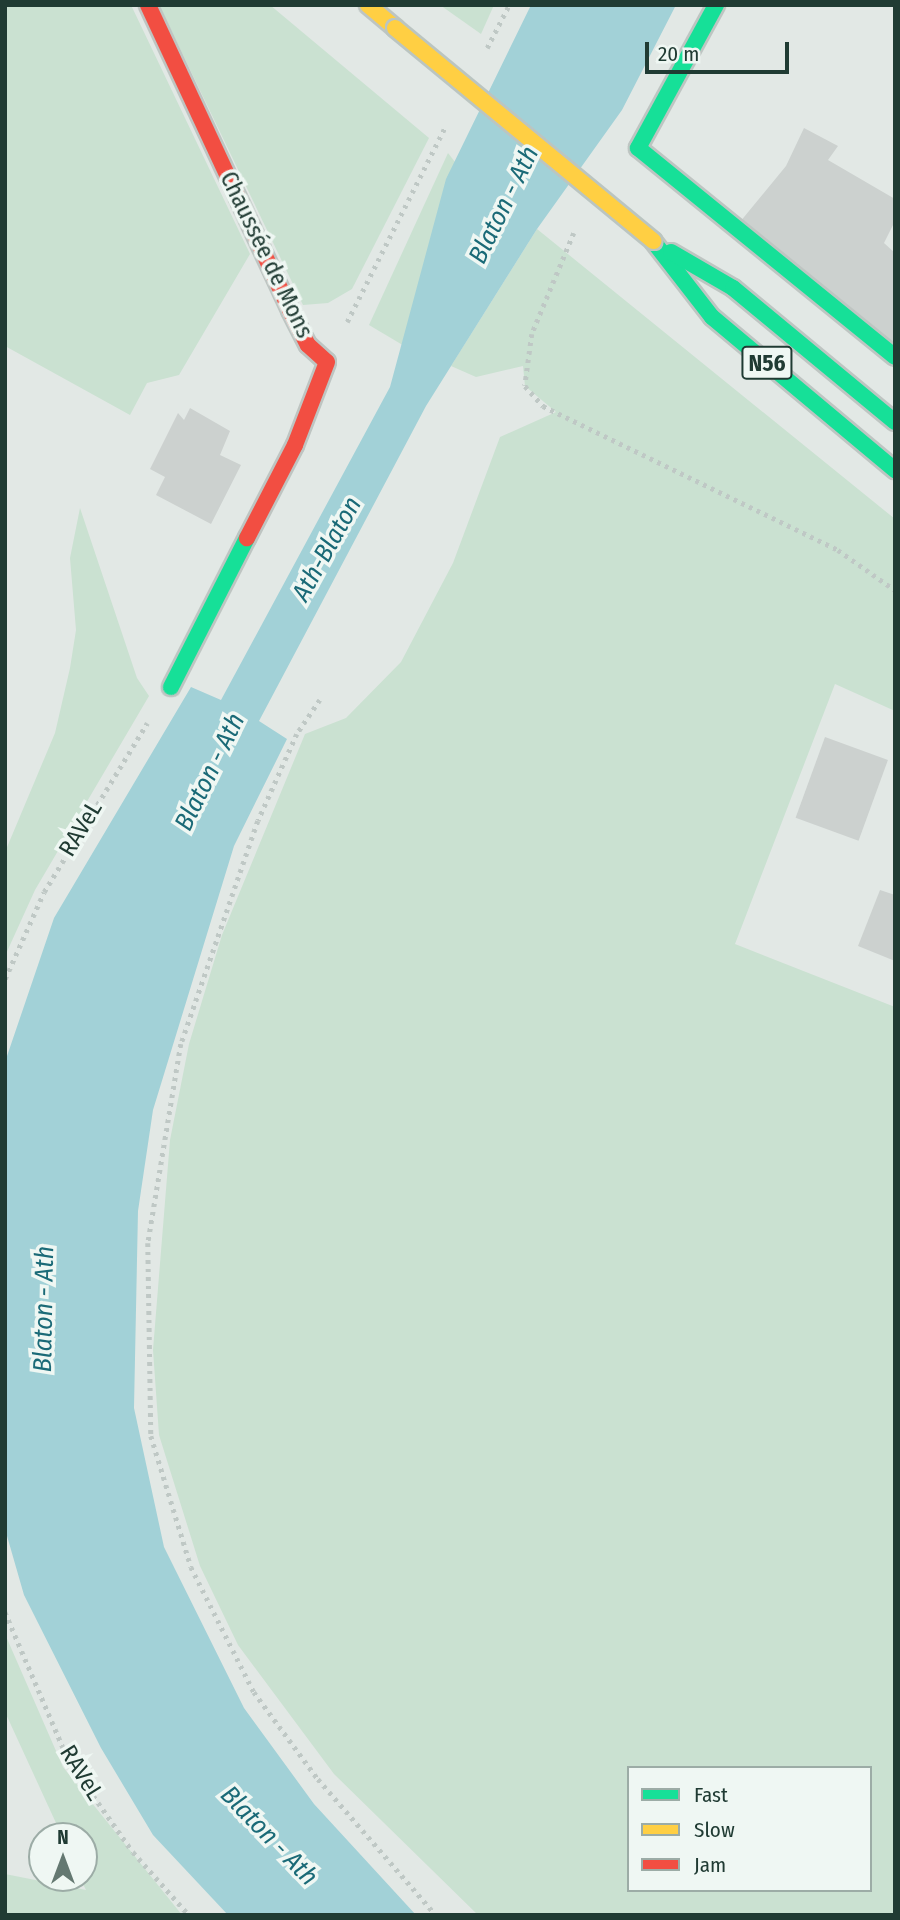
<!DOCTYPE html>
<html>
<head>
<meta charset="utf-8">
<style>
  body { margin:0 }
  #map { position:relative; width:900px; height:1920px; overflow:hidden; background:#e2e8e5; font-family:"Fira Sans Condensed",sans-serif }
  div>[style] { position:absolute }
  .green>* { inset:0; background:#cae1d1 }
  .water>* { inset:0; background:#a2d1d7 }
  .building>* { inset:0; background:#ccd1cf; transform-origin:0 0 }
  .path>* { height:4.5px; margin-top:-2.25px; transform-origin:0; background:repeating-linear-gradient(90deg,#bfc8c5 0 3.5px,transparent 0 8.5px) }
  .roads { filter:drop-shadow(2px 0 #bec5c2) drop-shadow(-2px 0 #bec5c2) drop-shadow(0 2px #bec5c2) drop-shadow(0 -2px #bec5c2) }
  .fast>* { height:16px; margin:-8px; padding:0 8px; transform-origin:8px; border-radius:8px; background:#16e098 }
  .slow>* { height:16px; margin:-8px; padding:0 8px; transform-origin:8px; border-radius:8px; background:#ffcf43 }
  .jam>* { height:16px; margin:-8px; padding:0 8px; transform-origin:8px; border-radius:8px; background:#f24e42 }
  .bridges { filter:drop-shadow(2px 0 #bbc5c1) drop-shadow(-2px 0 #bbc5c1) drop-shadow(0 2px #bbc5c1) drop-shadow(0 -2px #bbc5c1) }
  .slow-bridge>* { height:16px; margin:-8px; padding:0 8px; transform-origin:8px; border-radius:8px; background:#ffcf43 }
  span { translate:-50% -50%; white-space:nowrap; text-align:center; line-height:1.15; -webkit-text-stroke:7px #eff7f3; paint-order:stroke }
  .shield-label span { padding:2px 5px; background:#eff7f3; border:2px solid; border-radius:5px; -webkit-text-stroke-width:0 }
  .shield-label { font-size:23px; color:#203b33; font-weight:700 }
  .street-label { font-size:24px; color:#203b33 }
  .water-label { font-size:26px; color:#1a6a77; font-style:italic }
  .frame { position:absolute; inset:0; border:7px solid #203b33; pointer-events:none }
  .legend { position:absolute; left:627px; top:1766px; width:245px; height:126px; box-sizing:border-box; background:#eff7f3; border:2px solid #9caca6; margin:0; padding:9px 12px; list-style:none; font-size:21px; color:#203b33 }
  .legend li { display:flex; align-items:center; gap:14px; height:35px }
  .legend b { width:35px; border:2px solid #9caca6 }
  .north { position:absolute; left:28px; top:1822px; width:70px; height:70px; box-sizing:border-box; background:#eff7f3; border:2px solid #9caca6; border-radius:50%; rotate:0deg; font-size:19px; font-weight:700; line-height:28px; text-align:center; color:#203b33 }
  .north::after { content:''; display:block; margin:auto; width:24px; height:32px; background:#647871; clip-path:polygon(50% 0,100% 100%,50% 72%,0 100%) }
  .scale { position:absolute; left:645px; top:42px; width:144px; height:32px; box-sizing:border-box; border:4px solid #203b33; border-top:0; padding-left:9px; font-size:21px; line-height:24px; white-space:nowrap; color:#203b33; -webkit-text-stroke:5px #eff7f3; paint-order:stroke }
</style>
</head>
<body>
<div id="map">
  <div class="green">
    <i style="clip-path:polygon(5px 5px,131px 5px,250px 254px,179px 375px,147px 383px,130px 415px,5px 346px)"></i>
    <i style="clip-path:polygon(159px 5px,270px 5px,429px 138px,352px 289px,328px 303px,303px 305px)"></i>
    <i style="clip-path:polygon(440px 5px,494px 5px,481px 34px)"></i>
    <i style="clip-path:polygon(448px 153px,455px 162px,406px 347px,369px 325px)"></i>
    <i style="clip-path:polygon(evenodd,537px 229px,895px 519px,895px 711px,835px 684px,735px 944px,895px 1007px,895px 1915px,478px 1915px,334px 1774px,238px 1645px,200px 1566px,159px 1435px,153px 1350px,170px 1140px,189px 1044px,222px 935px,305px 734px,346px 718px,401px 662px,453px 563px,500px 437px,556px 412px,525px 386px,523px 366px,476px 377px,451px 366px,537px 229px,629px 1768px,870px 1768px,870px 1890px,629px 1890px,629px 1768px)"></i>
    <i style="clip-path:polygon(80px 508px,137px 678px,149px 696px,35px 890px,5px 956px,5px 852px,55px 733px,70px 668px,76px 630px,70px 558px)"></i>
    <i style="clip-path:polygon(5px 1634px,63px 1767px,182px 1915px,5px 1915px,5px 1874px,86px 1890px,80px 1878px,84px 1836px,62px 1836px,5px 1712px)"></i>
  </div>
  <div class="water">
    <i style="clip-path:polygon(531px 5px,676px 5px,622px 110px,537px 229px,426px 406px,259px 721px,287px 739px,234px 846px,153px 1110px,138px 1211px,134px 1408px,164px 1547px,244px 1708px,314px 1804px,416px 1915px,228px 1915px,153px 1835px,101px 1748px,24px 1595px,5px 1529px,5px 1062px,54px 918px,191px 687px,221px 700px,390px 387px,446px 179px)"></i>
  </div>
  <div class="building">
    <i style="clip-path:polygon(804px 128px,838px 146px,828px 160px,895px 199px,895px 221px,884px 243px,895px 253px,895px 357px,735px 228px,786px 166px)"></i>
    <i style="clip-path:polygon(190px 408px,230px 431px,220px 455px,241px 465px,211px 524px,156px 495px,165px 477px,150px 469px,178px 413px,184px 420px)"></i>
    <i style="left:825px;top:737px;width:67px;height:86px;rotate:20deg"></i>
    <i style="clip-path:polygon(880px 890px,895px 895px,895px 961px,858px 946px)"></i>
  </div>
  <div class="path">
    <i style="left:487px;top:48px;width:48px;rotate:-62.9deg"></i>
    <i style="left:574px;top:233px;width:109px;rotate:112.6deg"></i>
    <i style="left:532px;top:334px;width:52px;rotate:97.7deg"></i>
    <i style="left:525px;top:386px;width:27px;rotate:48deg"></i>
    <i style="left:543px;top:406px;width:328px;rotate:26deg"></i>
    <i style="left:838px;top:550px;width:70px;rotate:35.1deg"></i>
    <i style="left:347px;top:322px;width:218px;rotate:-63.3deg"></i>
    <i style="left:320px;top:700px;width:41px;rotate:124.1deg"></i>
    <i style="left:297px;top:734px;width:95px;rotate:114.1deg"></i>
    <i style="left:258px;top:821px;width:236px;rotate:109deg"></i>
    <i style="left:181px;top:1044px;width:202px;rotate:99.4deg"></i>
    <i style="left:148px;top:1243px;width:193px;rotate:89.1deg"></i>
    <i style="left:151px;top:1436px;width:137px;rotate:73deg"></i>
    <i style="left:191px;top:1567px;width:140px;rotate:63.3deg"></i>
    <i style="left:254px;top:1692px;width:108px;rotate:53.7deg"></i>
    <i style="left:318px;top:1779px;width:180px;rotate:49.1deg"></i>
    <i style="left:5px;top:979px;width:95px;rotate:-65.9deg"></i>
    <i style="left:44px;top:892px;width:198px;rotate:-58.6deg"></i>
    <i style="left:5px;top:1612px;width:162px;rotate:66.8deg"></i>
    <i style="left:69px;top:1761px;width:111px;rotate:54.9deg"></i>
    <i style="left:133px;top:1852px;width:84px;rotate:48.4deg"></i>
  </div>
  <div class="roads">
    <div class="fast">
      <i style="left:716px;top:5px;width:163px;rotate:118.6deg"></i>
      <i style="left:638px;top:148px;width:331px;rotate:39.1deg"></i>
      <i style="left:653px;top:241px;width:96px;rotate:52.2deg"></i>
      <i style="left:712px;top:317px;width:239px;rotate:39.9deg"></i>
      <i style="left:671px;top:252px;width:72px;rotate:30.1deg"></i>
      <i style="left:733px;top:288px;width:210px;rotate:39.6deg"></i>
      <i style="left:171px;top:687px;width:167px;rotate:-63deg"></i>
    </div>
    <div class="slow">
      <i style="left:368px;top:5px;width:35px;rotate:40deg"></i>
    </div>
    <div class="jam">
      <i style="left:148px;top:5px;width:336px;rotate:65deg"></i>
      <i style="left:290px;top:310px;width:39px;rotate:63deg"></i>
      <i style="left:308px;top:345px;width:25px;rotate:42deg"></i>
      <i style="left:327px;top:362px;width:89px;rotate:111.1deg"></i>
      <i style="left:295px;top:445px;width:105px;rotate:117.3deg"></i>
    </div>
  </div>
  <div class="bridges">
    <div class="slow-bridge">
      <i style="left:395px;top:28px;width:335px;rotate:39.5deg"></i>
    </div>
  </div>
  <div class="shield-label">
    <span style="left:767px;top:363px">N56</span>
  </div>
  <div class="street-label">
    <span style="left:266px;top:255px;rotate:64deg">Chaussée de Mons</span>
    <span style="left:81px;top:829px;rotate:-59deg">RAVeL</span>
    <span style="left:81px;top:1773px;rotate:58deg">RAVeL</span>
  </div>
  <div class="water-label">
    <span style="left:504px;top:205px;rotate:-64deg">Blaton - Ath</span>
    <span style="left:327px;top:549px;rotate:-61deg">Ath-Blaton</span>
    <span style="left:210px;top:772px;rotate:-64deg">Blaton - Ath</span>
    <span style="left:44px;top:1309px;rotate:-89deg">Blaton - Ath</span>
    <span style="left:269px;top:1836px;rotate:46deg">Blaton - Ath</span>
  </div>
  <div class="frame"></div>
  <ul class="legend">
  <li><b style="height:9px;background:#16e098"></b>Fast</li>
  <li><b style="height:9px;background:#ffcf43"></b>Slow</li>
  <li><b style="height:9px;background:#f24e42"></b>Jam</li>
  </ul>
  <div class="north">N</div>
  <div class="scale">20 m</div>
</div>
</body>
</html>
